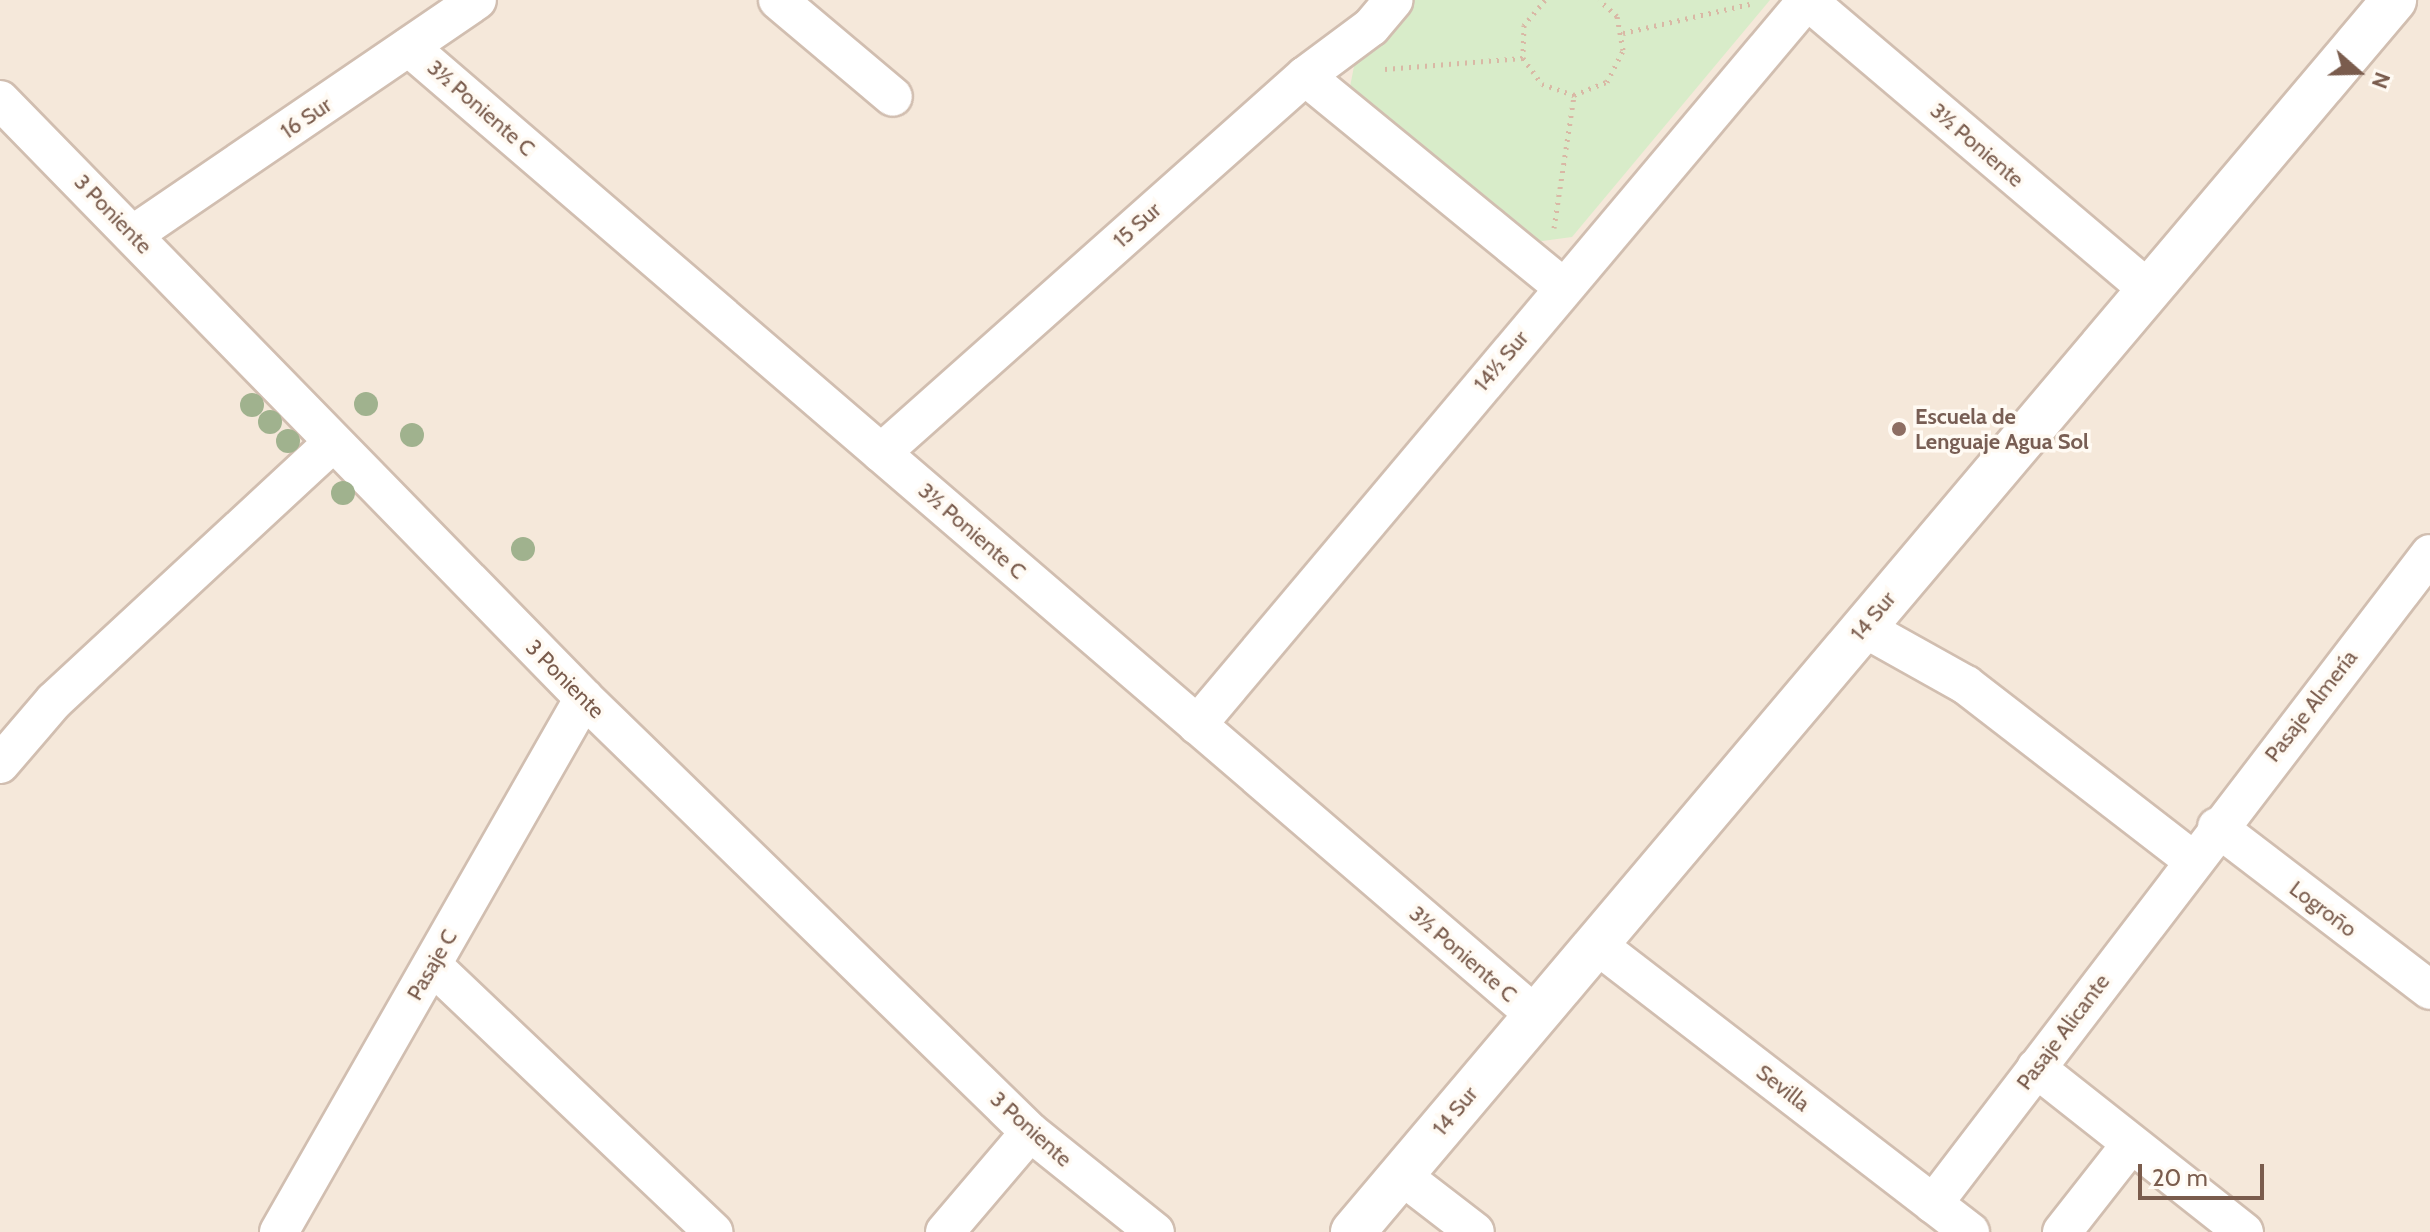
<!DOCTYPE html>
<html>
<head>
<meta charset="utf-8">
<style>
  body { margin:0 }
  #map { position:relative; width:2430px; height:1232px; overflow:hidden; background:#fdf6ec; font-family:Cabin,sans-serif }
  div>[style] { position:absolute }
  .residential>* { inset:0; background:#f5e8da; transform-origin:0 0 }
  .green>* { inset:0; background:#d8ecc9 }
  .path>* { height:5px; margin-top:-2.5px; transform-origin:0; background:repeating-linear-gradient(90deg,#d9b8a5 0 2px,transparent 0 8px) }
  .roads { filter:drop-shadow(2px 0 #d1beb0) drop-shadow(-2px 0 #d1beb0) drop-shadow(0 2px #d1beb0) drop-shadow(0 -2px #d1beb0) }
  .minor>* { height:38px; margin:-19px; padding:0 19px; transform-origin:19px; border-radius:19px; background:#fff }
  .tertiary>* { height:44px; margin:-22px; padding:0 22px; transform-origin:22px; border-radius:22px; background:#fff }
  .trees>* { width:24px; height:24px; margin:-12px; border-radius:50%; background:#a0b28e }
  .dots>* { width:22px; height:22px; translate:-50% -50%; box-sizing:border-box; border:4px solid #fffaf3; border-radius:50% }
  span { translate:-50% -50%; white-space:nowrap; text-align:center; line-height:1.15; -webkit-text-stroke:7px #fffaf3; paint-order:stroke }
  .street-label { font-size:22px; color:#7a5c4d }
  .education-label { font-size:22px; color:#785e54; font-weight:700 }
  .left { translate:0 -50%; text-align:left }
  .north { position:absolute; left:2318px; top:32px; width:80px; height:80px; -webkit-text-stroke:6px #fffaf3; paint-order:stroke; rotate:110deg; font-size:22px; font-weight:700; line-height:32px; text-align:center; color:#7a5c4d }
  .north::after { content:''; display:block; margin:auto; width:28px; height:36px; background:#7a5c4d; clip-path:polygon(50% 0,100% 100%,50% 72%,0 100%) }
  .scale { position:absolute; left:2138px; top:1164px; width:126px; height:36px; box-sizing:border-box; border:4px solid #7a5c4d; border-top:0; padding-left:10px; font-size:24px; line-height:28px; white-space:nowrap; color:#7a5c4d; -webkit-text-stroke:6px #fffaf3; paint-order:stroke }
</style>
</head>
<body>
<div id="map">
  <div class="residential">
    <i style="left:0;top:0;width:2430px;height:1232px"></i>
  </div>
  <div class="green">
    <i style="clip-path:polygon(1412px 0,1770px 0,1572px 237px,1535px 242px,1350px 87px,1355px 61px)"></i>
  </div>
  <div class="path">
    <i style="left:1545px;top:0;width:33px;rotate:130deg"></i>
    <i style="left:1524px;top:25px;width:33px;rotate:92deg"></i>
    <i style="left:1523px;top:58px;width:32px;rotate:54deg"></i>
    <i style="left:1542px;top:84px;width:34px;rotate:19deg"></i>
    <i style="left:1574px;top:95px;width:35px;rotate:-22deg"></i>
    <i style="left:1607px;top:82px;width:36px;rotate:-63deg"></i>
    <i style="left:1623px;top:50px;width:35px;rotate:-100deg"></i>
    <i style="left:1617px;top:16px;width:24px;rotate:-138deg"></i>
    <i style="left:1623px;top:33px;width:130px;rotate:-12.9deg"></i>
    <i style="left:1385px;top:69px;width:138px;rotate:-4.6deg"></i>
    <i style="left:1554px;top:228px;width:134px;rotate:-81.4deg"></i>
  </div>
  <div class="roads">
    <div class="minor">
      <i style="left:778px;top:0;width:150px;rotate:40.1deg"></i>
      <i style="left:409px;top:47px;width:1485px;rotate:40.68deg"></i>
      <i style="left:1305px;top:76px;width:333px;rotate:39.3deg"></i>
      <i style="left:0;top:100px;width:836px;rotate:45.68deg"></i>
      <i style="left:584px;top:698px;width:622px;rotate:44.22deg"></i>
      <i style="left:1030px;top:1132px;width:160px;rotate:38.7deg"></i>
      <i style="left:134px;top:234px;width:415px;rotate:-34.3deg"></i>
      <i style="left:881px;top:453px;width:567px;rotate:-41.64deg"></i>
      <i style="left:1305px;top:76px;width:82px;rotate:-36.6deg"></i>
      <i style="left:1371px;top:27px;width:35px;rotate:-50deg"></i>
      <i style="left:1864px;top:628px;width:117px;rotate:29.2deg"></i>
      <i style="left:1966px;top:685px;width:284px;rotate:37.7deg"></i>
      <i style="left:1197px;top:725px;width:947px;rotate:-49.92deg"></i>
      <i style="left:1807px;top:0;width:447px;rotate:40.3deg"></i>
      <i style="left:0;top:764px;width:83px;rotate:-49.4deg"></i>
      <i style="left:54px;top:701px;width:379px;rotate:-42.8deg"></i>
      <i style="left:2217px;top:827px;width:268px;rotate:37.4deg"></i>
      <i style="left:1596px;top:944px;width:472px;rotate:37.6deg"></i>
      <i style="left:432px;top:965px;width:388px;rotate:43.5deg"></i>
      <i style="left:2036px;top:1068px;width:265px;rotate:38.3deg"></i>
      <i style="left:1401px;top:1175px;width:93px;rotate:37.6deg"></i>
      <i style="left:1933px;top:1204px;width:818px;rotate:-52.6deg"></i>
      <i style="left:279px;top:1232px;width:615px;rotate:-60.27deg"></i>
      <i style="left:945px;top:1232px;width:131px;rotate:-49.6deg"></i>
      <i style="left:2062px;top:1232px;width:112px;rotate:-51.9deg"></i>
    </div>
    <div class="tertiary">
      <i style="left:1353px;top:1232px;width:1613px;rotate:-49.8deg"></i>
    </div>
  </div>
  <div class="trees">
    <i style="left:366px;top:404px"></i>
    <i style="left:252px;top:405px"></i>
    <i style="left:270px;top:422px"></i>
    <i style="left:412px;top:435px"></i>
    <i style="left:288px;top:441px"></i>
    <i style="left:343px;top:493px"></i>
    <i style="left:523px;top:549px"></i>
  </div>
  <div class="dots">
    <i style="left:1899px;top:429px;background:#8d6e63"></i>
  </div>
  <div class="street-label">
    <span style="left:481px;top:108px;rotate:41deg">3½ Poniente C</span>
    <span style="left:306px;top:118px;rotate:-34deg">16 Sur</span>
    <span style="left:1977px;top:145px;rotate:41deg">3½ Poniente</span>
    <span style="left:113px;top:214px;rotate:46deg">3 Poniente</span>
    <span style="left:1137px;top:225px;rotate:-42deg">15 Sur</span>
    <span style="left:1501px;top:361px;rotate:-50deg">14½ Sur</span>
    <span style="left:972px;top:531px;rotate:41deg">3½ Poniente C</span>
    <span style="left:1873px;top:616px;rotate:-50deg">14 Sur</span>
    <span style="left:565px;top:679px;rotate:45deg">3 Poniente</span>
    <span style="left:2311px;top:706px;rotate:-52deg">Pasaje Almería</span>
    <span style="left:2323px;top:909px;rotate:37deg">Logroño</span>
    <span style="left:1463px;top:954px;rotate:41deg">3½ Poniente C</span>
    <span style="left:432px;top:965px;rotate:-60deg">Pasaje C</span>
    <span style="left:2063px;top:1032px;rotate:-53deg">Pasaje Alicante</span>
    <span style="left:1783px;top:1088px;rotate:38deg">Sevilla</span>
    <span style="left:1455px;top:1111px;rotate:-50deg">14 Sur</span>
    <span style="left:1031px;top:1129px;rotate:42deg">3 Poniente</span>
  </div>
  <div class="education-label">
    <span class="left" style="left:1915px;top:429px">Escuela de<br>Lenguaje Agua Sol</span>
  </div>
  <div class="north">N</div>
  <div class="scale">20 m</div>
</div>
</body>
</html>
